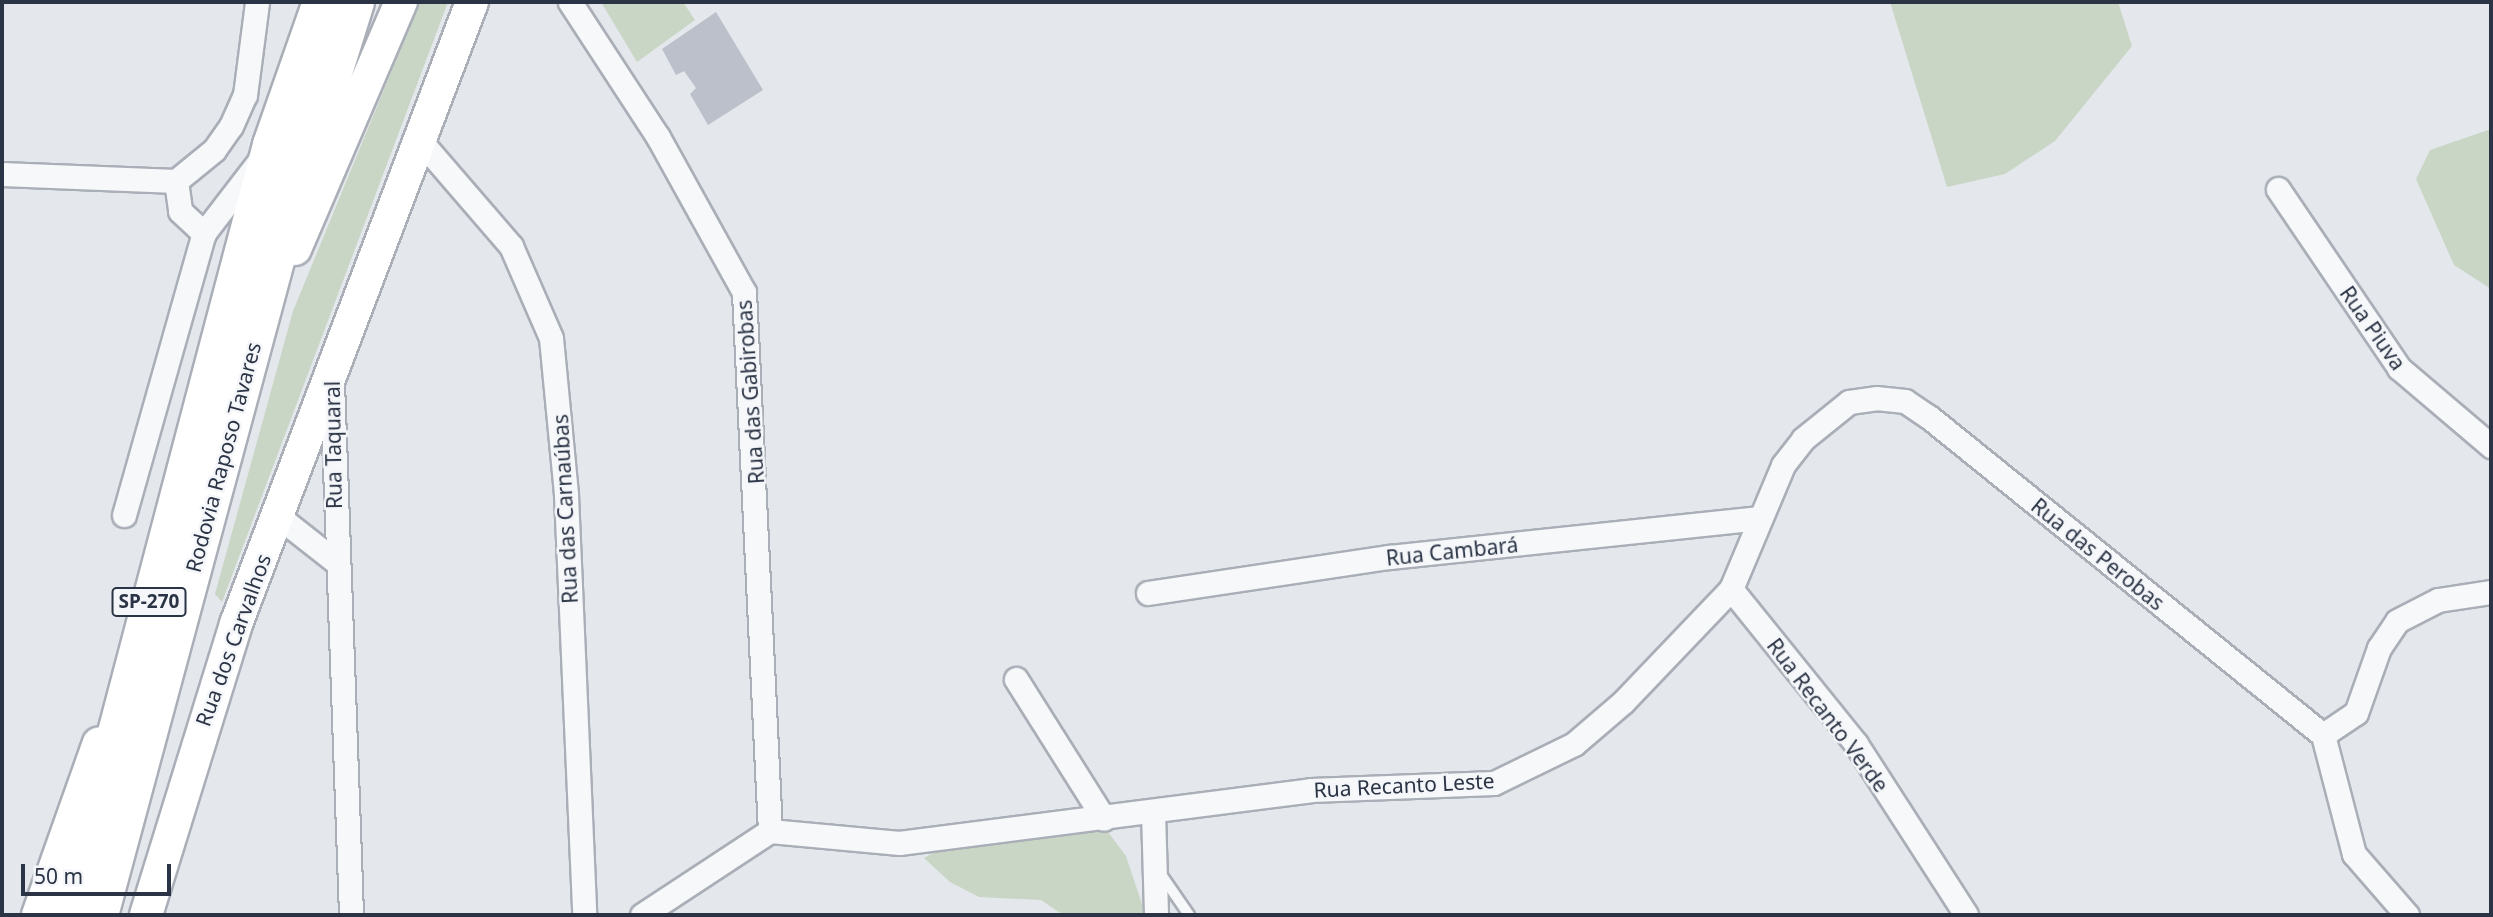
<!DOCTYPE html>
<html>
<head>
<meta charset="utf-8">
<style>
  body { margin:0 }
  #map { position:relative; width:2493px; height:917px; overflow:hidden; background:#e4e7ec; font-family:"Noto Sans",sans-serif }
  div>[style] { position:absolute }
  .green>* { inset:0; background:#c9d6c5 }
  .building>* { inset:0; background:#bbc0ca }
  .roads { filter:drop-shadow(2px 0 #a9aeb7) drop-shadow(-2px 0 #a9aeb7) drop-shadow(0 2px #a9aeb7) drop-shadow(0 -2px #a9aeb7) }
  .lane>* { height:10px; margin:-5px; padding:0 5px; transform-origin:5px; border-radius:5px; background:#f7f8fa }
  .street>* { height:23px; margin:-11.5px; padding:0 11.5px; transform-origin:11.5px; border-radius:11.5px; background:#f7f8fa }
  .secondary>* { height:32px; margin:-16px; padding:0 16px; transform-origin:16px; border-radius:16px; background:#fff }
  .highway>* { height:38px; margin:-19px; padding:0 19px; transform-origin:19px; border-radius:19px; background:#fff }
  span { translate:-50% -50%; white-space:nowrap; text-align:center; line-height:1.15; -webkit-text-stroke:5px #f4f6f9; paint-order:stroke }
  .shield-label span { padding:2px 5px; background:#f4f6f9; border:2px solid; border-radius:5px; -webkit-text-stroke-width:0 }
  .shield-label { font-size:19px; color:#2b3445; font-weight:700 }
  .street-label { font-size:21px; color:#2b3445 }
  .frame { position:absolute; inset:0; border:4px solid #2b3445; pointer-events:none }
  .scale { position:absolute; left:21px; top:864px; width:150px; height:32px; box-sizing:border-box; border:4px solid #2b3445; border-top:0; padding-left:9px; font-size:21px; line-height:24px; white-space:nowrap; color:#2b3445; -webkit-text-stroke:5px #f4f6f9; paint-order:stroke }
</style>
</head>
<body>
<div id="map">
  <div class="green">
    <i style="clip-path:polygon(420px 2px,448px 2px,222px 602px,215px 594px,293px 311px)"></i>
    <i style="clip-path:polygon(601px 2px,683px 2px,695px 20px,637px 62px)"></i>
    <i style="clip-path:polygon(1890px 2px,2118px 2px,2132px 46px,2055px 141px,2005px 174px,1947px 187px)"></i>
    <i style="clip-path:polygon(2491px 129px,2491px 289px,2454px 265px,2416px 179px,2430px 150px)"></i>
    <i style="clip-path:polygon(1023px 815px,1102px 824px,1126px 856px,1143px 907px,1183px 915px,1063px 915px,1041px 900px,979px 897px,950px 882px,924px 858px,994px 820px)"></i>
  </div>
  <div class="building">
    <i style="clip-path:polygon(716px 12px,763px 90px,708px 125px,690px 94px,696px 88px,684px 71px,676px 75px,662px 49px)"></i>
  </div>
  <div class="roads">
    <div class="lane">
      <i style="left:1158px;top:870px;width:55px;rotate:55.4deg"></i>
    </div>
    <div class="street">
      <i style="left:570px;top:2px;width:161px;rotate:56.9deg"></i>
      <i style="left:658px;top:137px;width:177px;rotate:61deg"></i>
      <i style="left:744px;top:292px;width:540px;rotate:87.24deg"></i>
      <i style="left:423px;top:144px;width:135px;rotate:49.2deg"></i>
      <i style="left:511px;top:246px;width:100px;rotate:66.5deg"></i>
      <i style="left:551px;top:338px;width:158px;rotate:84.5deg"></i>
      <i style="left:566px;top:495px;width:420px;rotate:87.5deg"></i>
      <i style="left:2px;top:174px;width:174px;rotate:2.3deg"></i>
      <i style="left:176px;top:181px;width:49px;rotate:-39.2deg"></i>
      <i style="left:214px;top:150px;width:29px;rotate:-55deg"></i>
      <i style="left:231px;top:126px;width:34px;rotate:-66deg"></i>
      <i style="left:245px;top:95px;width:94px;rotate:-82.6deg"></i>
      <i style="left:176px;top:181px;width:30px;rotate:82deg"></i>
      <i style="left:180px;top:211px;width:33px;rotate:43deg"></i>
      <i style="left:2278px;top:189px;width:216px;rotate:55.9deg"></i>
      <i style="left:2399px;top:368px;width:121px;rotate:40.3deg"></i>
      <i style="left:332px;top:383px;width:532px;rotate:87.95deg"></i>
      <i style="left:124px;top:515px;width:293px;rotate:-74.2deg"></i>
      <i style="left:204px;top:233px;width:92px;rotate:-52.5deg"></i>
      <i style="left:279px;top:517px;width:71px;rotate:38.2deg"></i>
      <i style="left:1731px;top:589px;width:199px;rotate:51.1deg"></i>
      <i style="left:1856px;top:744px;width:203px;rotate:57.2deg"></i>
      <i style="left:1148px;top:593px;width:244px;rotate:-8.5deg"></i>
      <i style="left:1389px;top:557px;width:371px;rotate:-6deg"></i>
      <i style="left:1016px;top:679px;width:165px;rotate:57.8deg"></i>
      <i style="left:2323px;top:735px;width:40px;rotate:-34deg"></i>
      <i style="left:2356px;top:713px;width:69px;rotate:-70.5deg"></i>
      <i style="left:2379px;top:648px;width:32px;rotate:-56deg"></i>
      <i style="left:2397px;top:621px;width:46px;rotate:-27.1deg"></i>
      <i style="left:2438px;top:600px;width:54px;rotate:-8.6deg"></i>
      <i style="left:2323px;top:735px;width:123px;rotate:75.4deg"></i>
      <i style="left:2354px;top:854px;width:81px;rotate:49deg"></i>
      <i style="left:1153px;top:812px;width:103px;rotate:88.3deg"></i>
      <i style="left:770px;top:831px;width:130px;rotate:5.3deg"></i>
      <i style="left:899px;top:843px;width:415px;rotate:-7.3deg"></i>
      <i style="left:1311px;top:790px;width:183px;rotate:-2.2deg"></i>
      <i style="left:1494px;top:783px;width:89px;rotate:-26deg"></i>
      <i style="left:1574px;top:744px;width:65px;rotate:-40.6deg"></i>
      <i style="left:1623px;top:702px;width:156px;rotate:-46.3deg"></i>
      <i style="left:1731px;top:589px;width:134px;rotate:-67.2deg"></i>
      <i style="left:1783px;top:465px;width:33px;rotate:-52deg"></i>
      <i style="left:1803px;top:439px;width:59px;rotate:-38.8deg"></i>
      <i style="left:1849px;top:402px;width:27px;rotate:-8deg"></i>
      <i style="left:1876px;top:398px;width:29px;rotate:6deg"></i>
      <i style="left:1905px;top:401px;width:29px;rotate:34deg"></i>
      <i style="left:1929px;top:417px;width:506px;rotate:38.91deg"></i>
      <i style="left:642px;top:915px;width:153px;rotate:-33.3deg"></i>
    </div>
    <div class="secondary">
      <i style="left:295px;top:249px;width:269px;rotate:-66.8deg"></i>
      <i style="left:38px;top:915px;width:182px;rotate:-70.5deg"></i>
      <i style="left:146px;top:915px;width:305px;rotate:-72.8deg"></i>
      <i style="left:236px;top:624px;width:665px;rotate:-69.22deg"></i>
    </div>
    <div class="highway">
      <i style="left:69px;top:915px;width:796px;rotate:-75.23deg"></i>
      <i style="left:272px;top:145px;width:151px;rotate:-70.7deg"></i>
      <i style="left:99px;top:915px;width:693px;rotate:-74.94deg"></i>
      <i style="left:279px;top:246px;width:256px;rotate:-72.7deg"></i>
    </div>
  </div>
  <div class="shield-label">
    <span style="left:149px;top:602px">SP-270</span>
  </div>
  <div class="street-label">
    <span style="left:2373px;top:328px;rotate:55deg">Rua Piuva</span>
    <span style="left:750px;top:392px;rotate:-94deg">Rua das Gabirobas</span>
    <span style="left:333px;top:445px;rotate:-91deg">Rua Taquaral</span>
    <span style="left:223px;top:457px;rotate:-75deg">Rodovia Raposo Tavares</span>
    <span style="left:565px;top:509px;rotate:-93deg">Rua das Carnaúbas</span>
    <span style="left:1452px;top:551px;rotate:-6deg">Rua Cambará</span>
    <span style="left:2098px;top:554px;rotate:39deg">Rua das Perobas</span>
    <span style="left:233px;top:640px;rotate:-70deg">Rua dos Carvalhos</span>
    <span style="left:1828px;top:715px;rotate:53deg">Rua Recanto Verde</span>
    <span style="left:1404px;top:785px;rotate:-3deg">Rua Recanto Leste</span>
  </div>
  <div class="frame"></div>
  <div class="scale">50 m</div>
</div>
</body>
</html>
